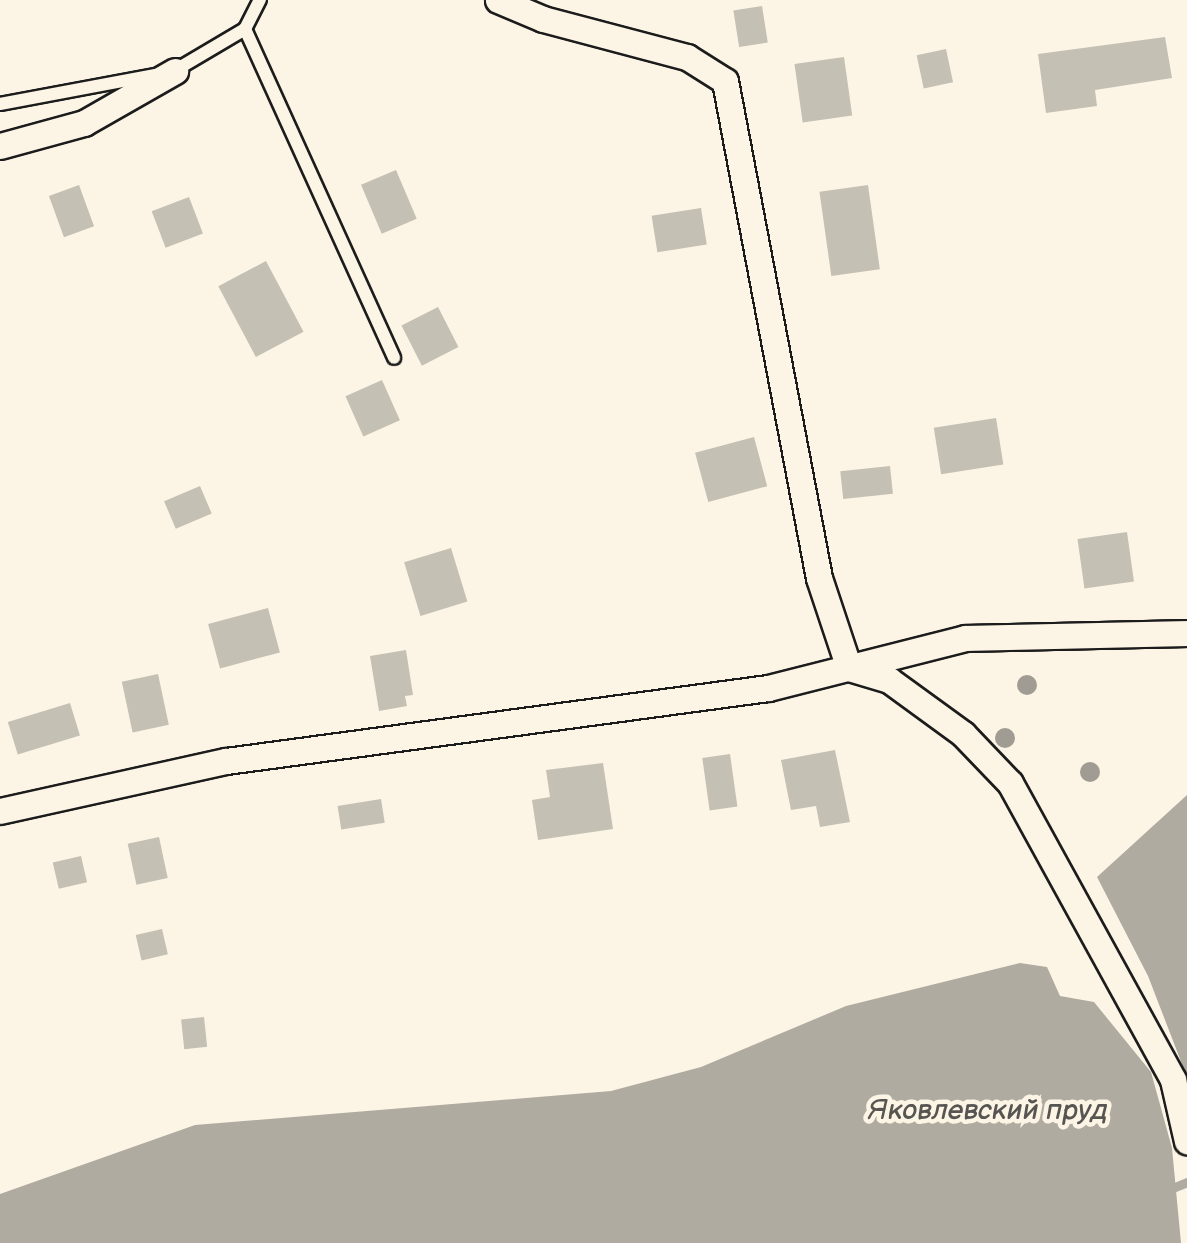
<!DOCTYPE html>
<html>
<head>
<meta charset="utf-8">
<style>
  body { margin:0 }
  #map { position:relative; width:1187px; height:1243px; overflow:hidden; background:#fcf5e5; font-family:"Balsamiq Sans",sans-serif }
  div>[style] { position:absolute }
  .water>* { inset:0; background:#b0aba1 }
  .stream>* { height:9px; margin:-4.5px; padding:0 4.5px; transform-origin:4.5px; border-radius:4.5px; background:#b0aba1 }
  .building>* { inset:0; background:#c4c0b3; transform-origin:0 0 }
  .roads { filter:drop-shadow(2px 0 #1c1c1c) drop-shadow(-2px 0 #1c1c1c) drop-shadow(0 2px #1c1c1c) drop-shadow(0 -2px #1c1c1c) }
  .lane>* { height:12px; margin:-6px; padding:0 6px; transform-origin:6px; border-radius:6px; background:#fcf5e5 }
  .street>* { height:25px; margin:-12.5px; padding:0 12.5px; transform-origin:12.5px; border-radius:12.5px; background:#fcf5e5 }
  .trees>* { width:20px; height:20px; margin:-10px; border-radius:50%; background:#a09c93 }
  span { translate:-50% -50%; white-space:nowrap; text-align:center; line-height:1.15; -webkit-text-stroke:9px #fcf5e5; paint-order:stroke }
  .water-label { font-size:28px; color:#575551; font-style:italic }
</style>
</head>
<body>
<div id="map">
  <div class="water">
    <i style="clip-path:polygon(1187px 795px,1187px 1077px,1148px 976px,1097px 877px)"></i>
    <i style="clip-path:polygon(1020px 963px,1047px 967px,1060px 996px,1094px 1002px,1151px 1072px,1172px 1148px,1181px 1243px,0 1243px,0 1194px,195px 1125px,611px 1091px,701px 1067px,846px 1006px)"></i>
  </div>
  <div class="stream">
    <i style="left:1165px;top:1191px;width:24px;rotate:-22deg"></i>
  </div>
  <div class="building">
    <i style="left:762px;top:6px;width:37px;height:29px;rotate:81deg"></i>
    <i style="clip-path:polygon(1165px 37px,1172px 78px,1095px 90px,1097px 106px,1046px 113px,1038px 54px)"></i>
    <i style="left:946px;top:49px;width:34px;height:30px;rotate:78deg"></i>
    <i style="left:844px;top:57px;width:59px;height:50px;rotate:82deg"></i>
    <i style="left:396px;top:170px;width:53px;height:38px;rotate:67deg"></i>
    <i style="left:79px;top:185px;width:44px;height:32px;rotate:70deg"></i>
    <i style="left:868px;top:185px;width:85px;height:49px;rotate:82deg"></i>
    <i style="left:189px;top:197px;width:39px;height:40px;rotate:69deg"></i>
    <i style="left:701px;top:208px;width:37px;height:50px;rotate:81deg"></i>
    <i style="left:266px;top:261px;width:80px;height:54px;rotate:62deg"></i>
    <i style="left:438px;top:307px;width:45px;height:41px;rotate:63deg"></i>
    <i style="left:382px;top:380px;width:44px;height:40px;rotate:66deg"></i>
    <i style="left:996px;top:418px;width:47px;height:63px;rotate:81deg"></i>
    <i style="left:754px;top:437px;width:51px;height:61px;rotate:75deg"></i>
    <i style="left:890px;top:466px;width:28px;height:50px;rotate:84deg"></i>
    <i style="left:200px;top:486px;width:30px;height:39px;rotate:67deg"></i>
    <i style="left:1127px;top:532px;width:50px;height:50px;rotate:82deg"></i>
    <i style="left:451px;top:548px;width:56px;height:49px;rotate:73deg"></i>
    <i style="left:268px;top:608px;width:46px;height:62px;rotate:75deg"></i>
    <i style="clip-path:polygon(406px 650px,413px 695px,405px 696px,407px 706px,379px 711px,370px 656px)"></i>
    <i style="left:158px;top:674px;width:52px;height:37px;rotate:78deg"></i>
    <i style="left:70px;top:703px;width:34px;height:65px;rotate:73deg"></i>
    <i style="clip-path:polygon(835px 750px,850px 822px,820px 827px,816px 806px,791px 810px,781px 760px)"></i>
    <i style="left:730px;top:754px;width:53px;height:28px;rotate:82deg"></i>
    <i style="clip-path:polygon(603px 763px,613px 829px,538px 840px,532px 800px,550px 797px,546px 770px)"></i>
    <i style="left:381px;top:799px;width:24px;height:44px;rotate:81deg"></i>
    <i style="left:159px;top:837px;width:42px;height:32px;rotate:78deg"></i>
    <i style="left:81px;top:856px;width:27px;height:29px;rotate:77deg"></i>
    <i style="left:162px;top:929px;width:26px;height:27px;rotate:77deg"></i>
    <i style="left:204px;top:1017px;width:30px;height:23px;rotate:84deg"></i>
  </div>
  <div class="roads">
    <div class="lane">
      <i style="left:245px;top:29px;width:361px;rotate:65.6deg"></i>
      <i style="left:174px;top:71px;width:82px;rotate:-30.6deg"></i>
      <i style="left:245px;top:29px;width:33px;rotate:-63deg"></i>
      <i style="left:0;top:104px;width:158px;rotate:-10.6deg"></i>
    </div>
    <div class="street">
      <i style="left:498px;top:0;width:49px;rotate:22.9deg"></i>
      <i style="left:543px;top:19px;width:149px;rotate:14.8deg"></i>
      <i style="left:687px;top:57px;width:45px;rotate:32.3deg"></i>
      <i style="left:725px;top:81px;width:506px;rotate:79.29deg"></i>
      <i style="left:819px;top:578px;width:95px;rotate:71.6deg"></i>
      <i style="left:849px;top:668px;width:42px;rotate:16.7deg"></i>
      <i style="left:889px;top:680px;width:92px;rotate:36.1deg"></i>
      <i style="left:963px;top:734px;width:68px;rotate:46.2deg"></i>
      <i style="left:1010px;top:783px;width:339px;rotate:61.2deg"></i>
      <i style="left:1173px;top:1080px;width:63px;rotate:77.1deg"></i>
      <i style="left:0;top:146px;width:87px;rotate:-15.3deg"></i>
      <i style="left:84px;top:123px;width:105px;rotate:-29.7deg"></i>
      <i style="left:0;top:811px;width:231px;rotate:-12.5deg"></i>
      <i style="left:226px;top:761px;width:547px;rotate:-7.67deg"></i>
      <i style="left:768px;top:688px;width:203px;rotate:-14.2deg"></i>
      <i style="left:965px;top:638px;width:222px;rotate:-1.3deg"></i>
    </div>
  </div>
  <div class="trees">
    <i style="left:1027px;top:685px"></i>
    <i style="left:1005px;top:738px"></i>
    <i style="left:1090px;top:772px"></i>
  </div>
  <div class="water-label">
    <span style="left:988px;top:1111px">Яковлевский пруд</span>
  </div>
</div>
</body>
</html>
